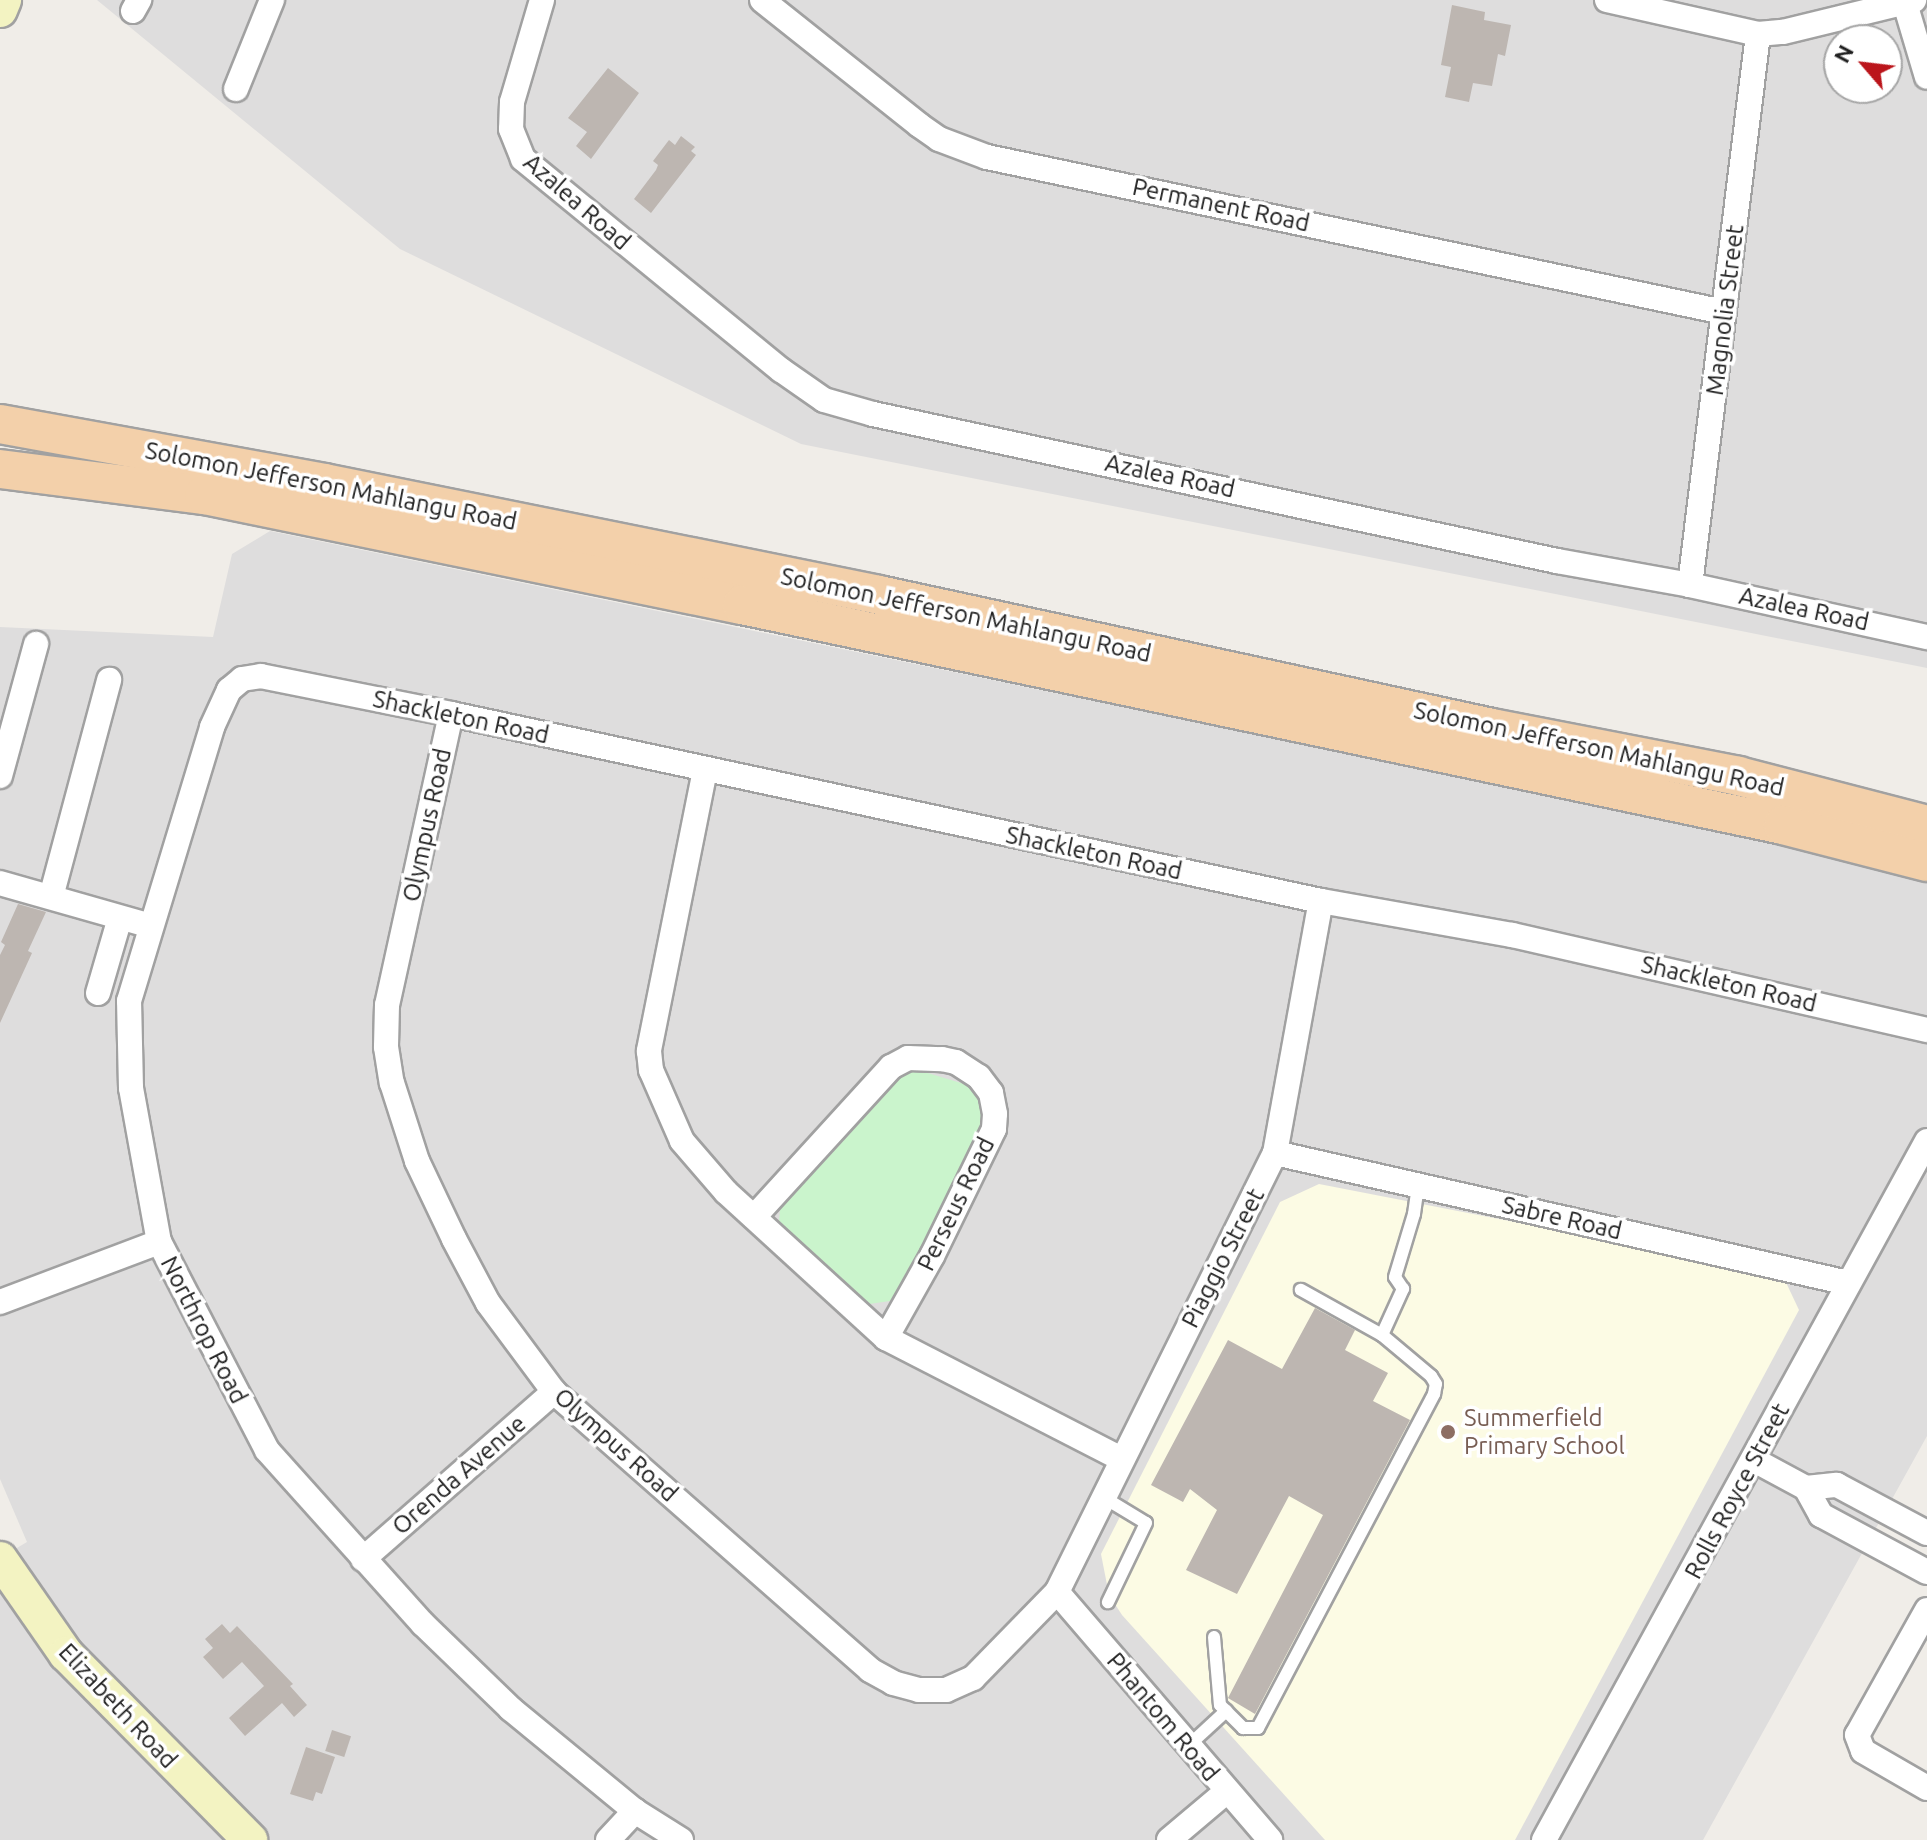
<!DOCTYPE html>
<html>
<head>
<meta charset="utf-8">
<style>
  body { margin:0 }
  #map { position:relative; width:1927px; height:1840px; overflow:hidden; background:#f0ede8; font-family:Ubuntu,sans-serif }
  div>[style] { position:absolute }
  .residential>* { inset:0; background:#dedddd }
  .education>* { inset:0; background:#fcfbe4 }
  .park>* { inset:0; background:#caf4cc }
  .building>* { inset:0; background:#bdb6b1; transform-origin:0 0 }
  .roads { filter:drop-shadow(2px 0 #a1a1a1) drop-shadow(-2px 0 #a1a1a1) drop-shadow(0 2px #a1a1a1) drop-shadow(0 -2px #a1a1a1) }
  .lane>* { height:12px; margin:-6px; padding:0 6px; transform-origin:6px; border-radius:6px; background:#fff }
  .street>* { height:24px; margin:-12px; padding:0 12px; transform-origin:12px; border-radius:12px; background:#fff }
  .secondary>* { height:34px; margin:-17px; padding:0 17px; transform-origin:17px; border-radius:17px; background:#f3f3c2 }
  .primary>* { height:38px; margin:-19px; padding:0 19px; transform-origin:19px; border-radius:19px; background:#f3d0aa }
  .dots>* { width:22px; height:22px; translate:-50% -50%; box-sizing:border-box; border:4px solid #fff; border-radius:50% }
  span { translate:-50% -50%; white-space:nowrap; text-align:center; line-height:1.15; -webkit-text-stroke:7px #fff; paint-order:stroke }
  .street-label { font-size:24px; color:#202020 }
  .education-label { font-size:24px; color:#785e54 }
  .left { translate:0 -50%; text-align:left }
  .north { position:absolute; left:1823px; top:24px; width:80px; height:80px; box-sizing:border-box; background:#fff; border:2px solid #a6a6a6; border-radius:50%; rotate:298deg; font-size:22px; font-weight:700; line-height:32px; text-align:center; color:#202020 }
  .north::after { content:''; display:block; margin:auto; width:28px; height:36px; background:#bb151b; clip-path:polygon(50% 0,100% 100%,50% 72%,0 100%) }
</style>
</head>
<body>
<div id="map">
  <div class="residential">
    <i style="clip-path:polygon(evenodd,97px 0,1927px 0,1927px 668px,801px 444px,400px 249px,97px 0,1839px 40px,1887px 40px,1887px 88px,1839px 88px,1839px 40px)"></i>
    <i style="clip-path:polygon(270px 531px,1758px 838px,1927px 878px,1927px 1436px,1703px 1840px,0 1840px,0 1558px,27px 1542px,0 1479px,0 627px,213px 637px,232px 554px)"></i>
  </div>
  <div class="education">
    <i style="clip-path:polygon(1319px 1184px,1782px 1274px,1799px 1310px,1515px 1840px,1325px 1840px,1122px 1615px,1109px 1595px,1101px 1554px,1280px 1202px)"></i>
  </div>
  <div class="park">
    <i style="clip-path:polygon(921px 1071px,971px 1086px,983px 1103px,982px 1122px,900px 1290px,890px 1301px,869px 1304px,783px 1233px,779px 1221px,780px 1210px,785px 1197px,889px 1083px,902px 1073px)"></i>
  </div>
  <div class="building">
    <i style="clip-path:polygon(1452px 5px,1485px 12px,1484px 20px,1511px 25px,1505px 56px,1498px 54px,1492px 86px,1473px 83px,1469px 102px,1445px 97px,1451px 67px,1441px 65px)"></i>
    <i style="clip-path:polygon(608px 68px,639px 93px,591px 159px,576px 146px,587px 132px,568px 118px)"></i>
    <i style="clip-path:polygon(681px 136px,695px 147px,691px 151px,696px 155px,651px 213px,634px 199px,656px 170px,658px 165px,653px 161px,669px 140px,675px 145px)"></i>
    <i style="clip-path:polygon(18px 904px,46px 912px,28px 951px,32px 953px,0 1023px,0 955px,5px 945px,1px 942px)"></i>
    <i style="clip-path:polygon(1315px 1308px,1355px 1330px,1345px 1350px,1388px 1373px,1373px 1401px,1410px 1420px,1255px 1714px,1228px 1698px,1323px 1515px,1289px 1496px,1237px 1594px,1186px 1570px,1217px 1510px,1190px 1489px,1183px 1502px,1151px 1485px,1228px 1340px,1282px 1369px)"></i>
    <i style="clip-path:polygon(222px 1624px,230px 1633px,237px 1626px,293px 1684px,290px 1686px,307px 1705px,294px 1717px,282px 1703px,245px 1736px,229px 1718px,264px 1686px,242px 1662px,223px 1679px,203px 1657px,213px 1648px,205px 1639px)"></i>
    <i style="left:332px;top:1730px;width:20px;height:22px;rotate:18deg"></i>
    <i style="clip-path:polygon(306px 1747px,335px 1757px,322px 1794px,316px 1792px,313px 1801px,290px 1794px)"></i>
  </div>
  <div class="roads">
    <div class="lane">
      <i style="left:1382px;top:1335px;width:51px;rotate:-65.5deg"></i>
      <i style="left:1403px;top:1289px;width:14px;rotate:-124deg"></i>
      <i style="left:1395px;top:1277px;width:66px;rotate:-73.2deg"></i>
      <i style="left:1414px;top:1214px;width:28px;rotate:-82deg"></i>
      <i style="left:1103px;top:1497px;width:50px;rotate:31.2deg"></i>
      <i style="left:1146px;top:1523px;width:88px;rotate:115.7deg"></i>
      <i style="left:1214px;top:1637px;width:68px;rotate:85deg"></i>
      <i style="left:1220px;top:1705px;width:33px;rotate:45deg"></i>
      <i style="left:1243px;top:1728px;width:15px"></i>
      <i style="left:1258px;top:1728px;width:378px;rotate:-62.2deg"></i>
      <i style="left:1434px;top:1394px;width:10px;rotate:-79deg"></i>
      <i style="left:1436px;top:1384px;width:9px;rotate:-122deg"></i>
      <i style="left:1431px;top:1376px;width:64px;rotate:-140.1deg"></i>
      <i style="left:1382px;top:1335px;width:93px;rotate:-150.9deg"></i>
      <i style="left:1188px;top:1746px;width:52px;rotate:-42.6deg"></i>
    </div>
    <div class="street">
      <i style="left:542px;top:0;width:106px;rotate:106.4deg"></i>
      <i style="left:512px;top:102px;width:27px;rotate:92deg"></i>
      <i style="left:511px;top:129px;width:32px;rotate:68deg"></i>
      <i style="left:523px;top:159px;width:333px;rotate:39.3deg"></i>
      <i style="left:781px;top:370px;width:52px;rotate:34.9deg"></i>
      <i style="left:824px;top:400px;width:51px;rotate:15.9deg"></i>
      <i style="left:873px;top:414px;width:700px;rotate:12.13deg"></i>
      <i style="left:1557px;top:561px;width:135px;rotate:10.2deg"></i>
      <i style="left:1690px;top:585px;width:243px;rotate:12.4deg"></i>
      <i style="left:762px;top:0;width:201px;rotate:38.5deg"></i>
      <i style="left:919px;top:125px;width:24px;rotate:35deg"></i>
      <i style="left:939px;top:139px;width:51px;rotate:20.6deg"></i>
      <i style="left:987px;top:157px;width:753px;rotate:11.88deg"></i>
      <i style="left:1607px;top:0;width:155px;rotate:12.7deg"></i>
      <i style="left:1758px;top:34px;width:25px;rotate:-5deg"></i>
      <i style="left:1783px;top:32px;width:135px;rotate:-13.7deg"></i>
      <i style="left:1904px;top:0;width:80px;rotate:73.4deg"></i>
      <i style="left:133px;top:11px;width:13px;rotate:-61deg"></i>
      <i style="left:236px;top:89px;width:96px;rotate:-68deg"></i>
      <i style="left:1690px;top:585px;width:555px;rotate:-82.96deg"></i>
      <i style="left:451px;top:714px;width:298px;rotate:102.4deg"></i>
      <i style="left:387px;top:1005px;width:42px;rotate:91.4deg"></i>
      <i style="left:386px;top:1047px;width:36px;rotate:81deg"></i>
      <i style="left:392px;top:1083px;width:82px;rotate:72.2deg"></i>
      <i style="left:417px;top:1161px;width:86px;rotate:64.6deg"></i>
      <i style="left:454px;top:1239px;width:72px;rotate:62deg"></i>
      <i style="left:488px;top:1303px;width:111px;rotate:53.4deg"></i>
      <i style="left:554px;top:1392px;width:421px;rotate:41.3deg"></i>
      <i style="left:870px;top:1670px;width:26px;rotate:29deg"></i>
      <i style="left:893px;top:1683px;width:27px;rotate:15deg"></i>
      <i style="left:919px;top:1690px;width:27px"></i>
      <i style="left:946px;top:1690px;width:30px;rotate:-24deg"></i>
      <i style="left:973px;top:1678px;width:120px;rotate:-45.7deg"></i>
      <i style="left:1057px;top:1592px;width:490px;rotate:-63.6deg"></i>
      <i style="left:1275px;top:1153px;width:256px;rotate:-79.7deg"></i>
      <i style="left:705px;top:770px;width:287px;rotate:101.3deg"></i>
      <i style="left:649px;top:1051px;width:19px;rotate:84deg"></i>
      <i style="left:651px;top:1070px;width:77px;rotate:66.4deg"></i>
      <i style="left:682px;top:1141px;width:67px;rotate:49.2deg"></i>
      <i style="left:726px;top:1192px;width:217px;rotate:42.4deg"></i>
      <i style="left:886px;top:1338px;width:264px;rotate:27.2deg"></i>
      <i style="left:0;top:776px;width:137px;rotate:-74.7deg"></i>
      <i style="left:0;top:883px;width:157px;rotate:15.9deg"></i>
      <i style="left:51px;top:897px;width:225px;rotate:-75deg"></i>
      <i style="left:98px;top:993px;width:78px;rotate:-73.7deg"></i>
      <i style="left:1275px;top:1153px;width:588px;rotate:12.78deg"></i>
      <i style="left:754px;top:1217px;width:203px;rotate:-47.6deg"></i>
      <i style="left:891px;top:1067px;width:19px;rotate:-28deg"></i>
      <i style="left:908px;top:1058px;width:34px;rotate:2deg"></i>
      <i style="left:942px;top:1059px;width:14px;rotate:12deg"></i>
      <i style="left:956px;top:1062px;width:27px;rotate:33deg"></i>
      <i style="left:979px;top:1077px;width:20px;rotate:53deg"></i>
      <i style="left:991px;top:1093px;width:21px;rotate:79deg"></i>
      <i style="left:995px;top:1114px;width:15px;rotate:94deg"></i>
      <i style="left:994px;top:1129px;width:141px;rotate:116deg"></i>
      <i style="left:932px;top:1256px;width:94px;rotate:119.3deg"></i>
      <i style="left:0;top:1302px;width:170px;rotate:-20.7deg"></i>
      <i style="left:1754px;top:1460px;width:59px;rotate:28.3deg"></i>
      <i style="left:1806px;top:1488px;width:31px;rotate:61deg"></i>
      <i style="left:1821px;top:1515px;width:120px;rotate:28.3deg"></i>
      <i style="left:1806px;top:1488px;width:31px;rotate:-6deg"></i>
      <i style="left:1837px;top:1485px;width:102px;rotate:28.1deg"></i>
      <i style="left:363px;top:1559px;width:254px;rotate:-41.2deg"></i>
      <i style="left:1057px;top:1592px;width:327px;rotate:49.3deg"></i>
      <i style="left:1927px;top:1610px;width:143px;rotate:119.2deg"></i>
      <i style="left:1857px;top:1735px;width:17px;rotate:69deg"></i>
      <i style="left:1863px;top:1751px;width:74px;rotate:30deg"></i>
      <i style="left:608px;top:1840px;width:40px;rotate:-47deg"></i>
      <i style="left:681px;top:1840px;width:54px;rotate:-147.8deg"></i>
      <i style="left:635px;top:1811px;width:161px;rotate:-140.6deg"></i>
      <i style="left:511px;top:1709px;width:122px;rotate:-136deg"></i>
      <i style="left:423px;top:1624px;width:234px;rotate:-131.9deg"></i>
      <i style="left:267px;top:1450px;width:234px;rotate:-117.4deg"></i>
      <i style="left:159px;top:1242px;width:157px;rotate:-100.3deg"></i>
      <i style="left:131px;top:1088px;width:87px;rotate:-91.3deg"></i>
      <i style="left:129px;top:1001px;width:286px;rotate:-73.1deg"></i>
      <i style="left:212px;top:727px;width:41px;rotate:-65.3deg"></i>
      <i style="left:229px;top:690px;width:17px;rotate:-40deg"></i>
      <i style="left:242px;top:679px;width:19px;rotate:-9deg"></i>
      <i style="left:261px;top:676px;width:194px;rotate:11.3deg"></i>
      <i style="left:451px;top:714px;width:890px;rotate:12.13deg"></i>
      <i style="left:1321px;top:901px;width:194px;rotate:10.1deg"></i>
      <i style="left:1512px;top:935px;width:426px;rotate:12.9deg"></i>
      <i style="left:1169px;top:1840px;width:75px;rotate:-40.1deg"></i>
      <i style="left:1544px;top:1840px;width:797px;rotate:-61.28deg"></i>
    </div>
    <div class="secondary">
      <i style="left:0;top:10px;width:11px;rotate:-68deg"></i>
      <i style="left:0;top:1559px;width:116px;rotate:55.2deg"></i>
      <i style="left:66px;top:1654px;width:262px;rotate:45.3deg"></i>
    </div>
    <div class="primary">
      <i style="left:0;top:424px;width:330px;rotate:10.3deg"></i>
      <i style="left:325px;top:483px;width:565px;rotate:11.43deg"></i>
      <i style="left:879px;top:595px;width:627px;rotate:12.24deg"></i>
      <i style="left:1492px;top:728px;width:251px;rotate:11deg"></i>
      <i style="left:1738px;top:776px;width:195px;rotate:14.5deg"></i>
      <i style="left:0;top:469px;width:206px;rotate:7.3deg"></i>
      <i style="left:204px;top:495px;width:549px;rotate:11.56deg"></i>
      <i style="left:742px;top:605px;width:1064px;rotate:11.93deg"></i>
      <i style="left:1783px;top:825px;width:149px;rotate:14.4deg"></i>
    </div>
  </div>
  <div class="dots">
    <i style="left:1448px;top:1432px;background:#8d6e63"></i>
  </div>
  <div class="street-label">
    <span style="left:577px;top:202px;rotate:41deg">Azalea Road</span>
    <span style="left:1221px;top:205px;rotate:12deg">Permanent Road</span>
    <span style="left:1725px;top:310px;rotate:-83deg">Magnolia Street</span>
    <span style="left:1170px;top:476px;rotate:12deg">Azalea Road</span>
    <span style="left:331px;top:486px;rotate:11deg">Solomon Jefferson Mahlangu Road</span>
    <span style="left:1804px;top:609px;rotate:12deg">Azalea Road</span>
    <span style="left:966px;top:615px;rotate:12deg">Solomon Jefferson Mahlangu Road</span>
    <span style="left:461px;top:717px;rotate:12deg">Shackleton Road</span>
    <span style="left:1599px;top:749px;rotate:12deg">Solomon Jefferson Mahlangu Road</span>
    <span style="left:427px;top:825px;rotate:-78deg">Olympus Road</span>
    <span style="left:1094px;top:853px;rotate:12deg">Shackleton Road</span>
    <span style="left:1729px;top:984px;rotate:13deg">Shackleton Road</span>
    <span style="left:956px;top:1204px;rotate:-64deg">Perseus Road</span>
    <span style="left:1562px;top:1218px;rotate:13deg">Sabre Road</span>
    <span style="left:1223px;top:1258px;rotate:-63deg">Piaggio Street</span>
    <span style="left:204px;top:1330px;rotate:63deg">Northrop Road</span>
    <span style="left:616px;top:1445px;rotate:42deg">Olympus Road</span>
    <span style="left:459px;top:1475px;rotate:-41deg">Orenda Avenue</span>
    <span style="left:1737px;top:1491px;rotate:-62deg">Rolls Royce Street</span>
    <span style="left:118px;top:1706px;rotate:47deg">Elizabeth Road</span>
    <span style="left:1163px;top:1717px;rotate:50deg">Phantom Road</span>
  </div>
  <div class="education-label">
    <span class="left" style="left:1464px;top:1432px">Summerfield<br>Primary School</span>
  </div>
  <div class="north">N</div>
</div>
</body>
</html>
